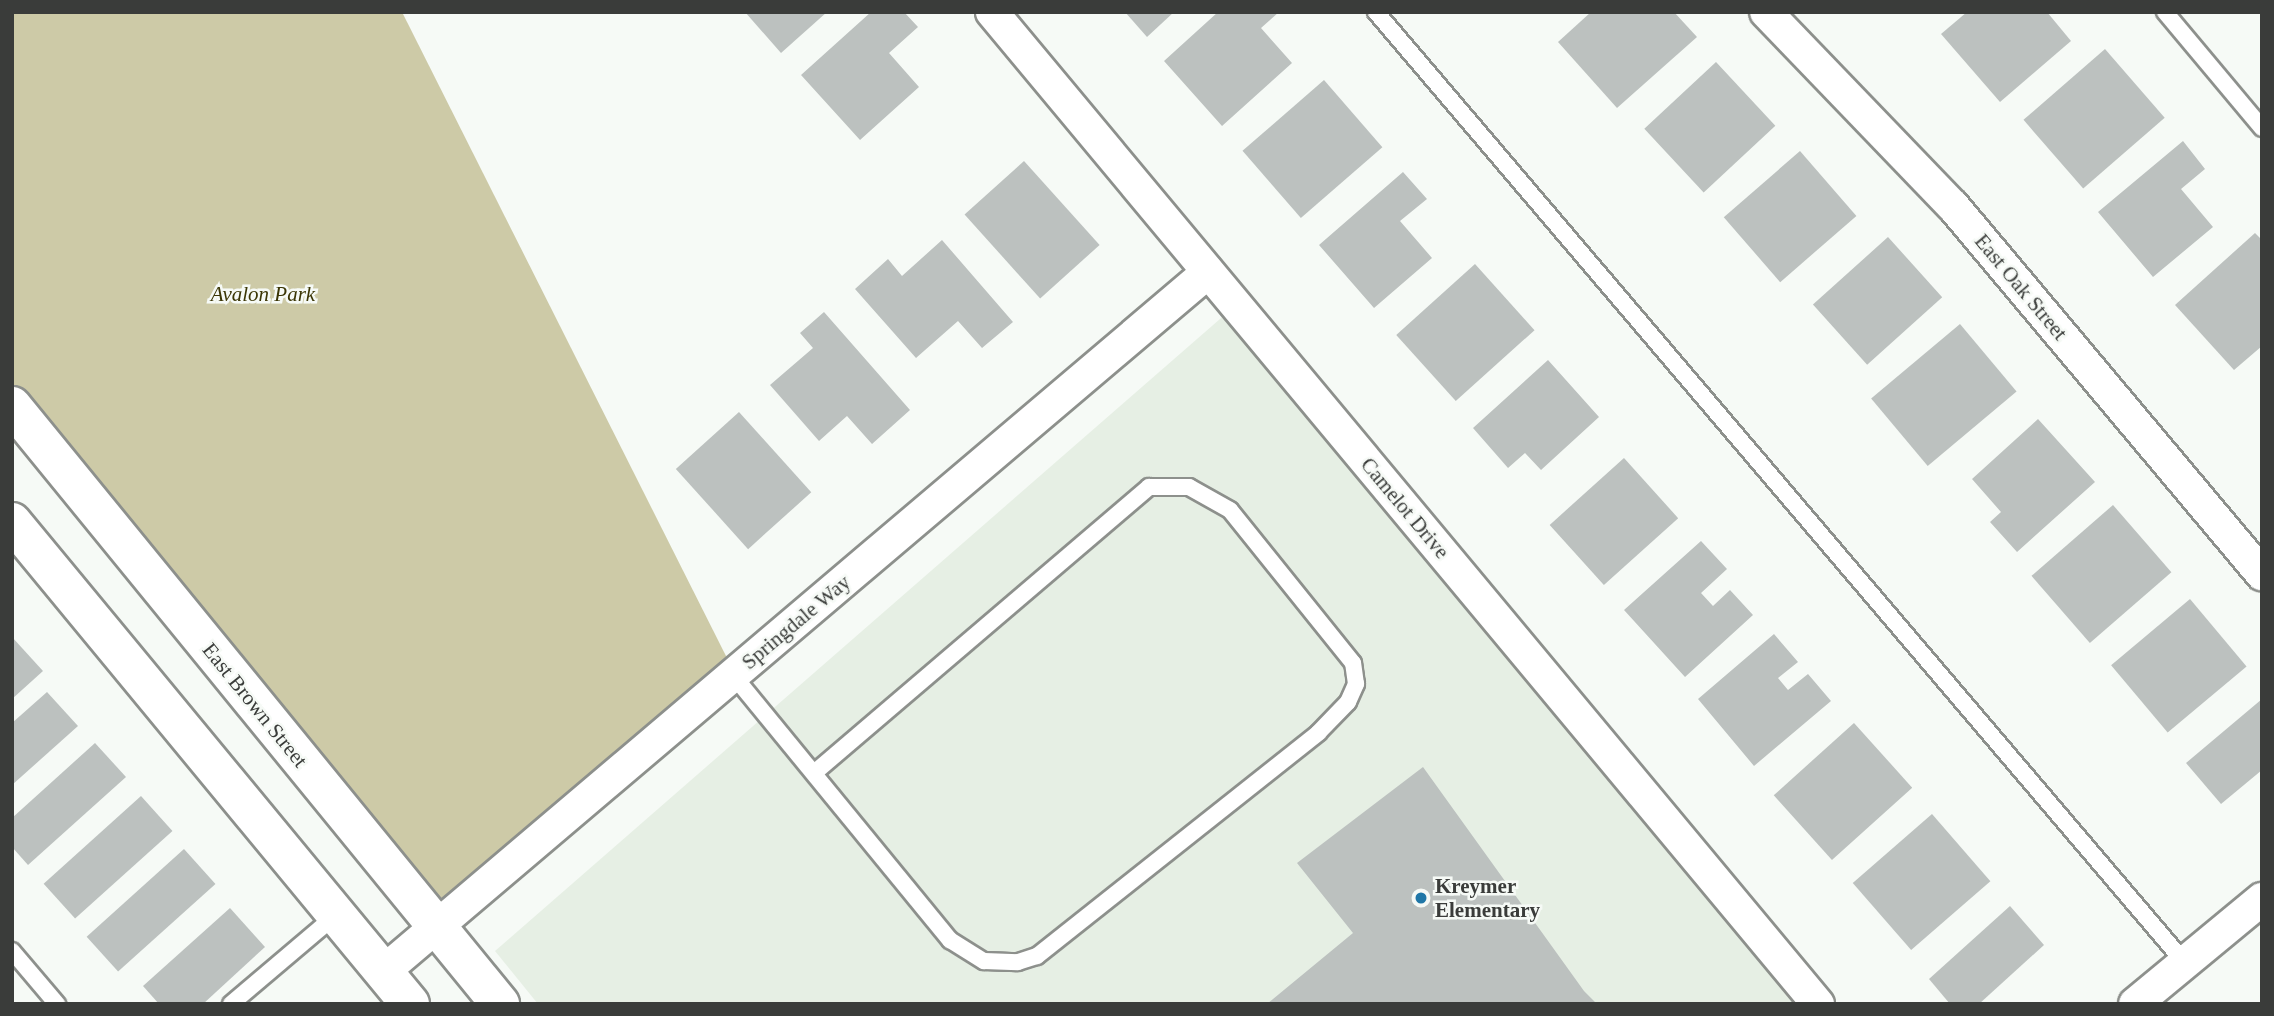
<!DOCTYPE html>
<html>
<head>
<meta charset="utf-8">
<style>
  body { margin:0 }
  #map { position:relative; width:2274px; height:1016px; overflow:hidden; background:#f6faf6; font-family:"Times New Roman",serif }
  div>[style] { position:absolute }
  .built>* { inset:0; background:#e6efe4 }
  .green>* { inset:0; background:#cdcaa7 }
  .building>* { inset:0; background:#bcc1bf; transform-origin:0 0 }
  .roads { filter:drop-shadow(2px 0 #8d908c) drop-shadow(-2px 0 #8d908c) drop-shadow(0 2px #8d908c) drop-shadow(0 -2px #8d908c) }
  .service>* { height:16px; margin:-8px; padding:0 8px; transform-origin:8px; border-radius:8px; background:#fff }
  .minor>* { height:32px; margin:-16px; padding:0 16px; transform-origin:16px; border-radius:16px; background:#fff }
  .secondary>* { height:38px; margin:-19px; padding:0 19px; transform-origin:19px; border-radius:19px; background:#fff }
  .dots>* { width:19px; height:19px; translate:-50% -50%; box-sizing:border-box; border:4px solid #f6faf6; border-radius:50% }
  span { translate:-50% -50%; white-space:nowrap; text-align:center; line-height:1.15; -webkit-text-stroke:5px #f6faf6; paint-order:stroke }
  .street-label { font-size:21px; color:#3a3c3a }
  .park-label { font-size:21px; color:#3b3605; font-style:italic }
  .poi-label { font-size:21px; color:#3a3c3a; font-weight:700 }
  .left { translate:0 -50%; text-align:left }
  .frame { position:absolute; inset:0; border:14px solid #3a3c3a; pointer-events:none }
</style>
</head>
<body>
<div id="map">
  <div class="built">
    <i style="clip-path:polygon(1228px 312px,1804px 1004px,538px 1004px,495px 951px)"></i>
  </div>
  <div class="green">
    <i style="clip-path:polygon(12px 12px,402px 12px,728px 660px,436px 908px,12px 384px)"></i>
  </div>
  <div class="building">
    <i style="clip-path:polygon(745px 12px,827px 12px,781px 53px)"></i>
    <i style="clip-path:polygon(871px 12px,904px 12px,918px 27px,889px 53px,919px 87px,860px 140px,801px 75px)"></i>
    <i style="clip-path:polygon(1125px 12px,1174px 12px,1147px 37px)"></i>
    <i style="clip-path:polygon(1218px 12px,1279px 12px,1261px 28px,1292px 63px,1222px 126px,1164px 61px)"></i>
    <i style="clip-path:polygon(1591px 12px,1674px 12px,1697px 37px,1617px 108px,1558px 42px)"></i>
    <i style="clip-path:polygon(1967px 12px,2047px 12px,2071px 41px,2000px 102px,1941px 34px)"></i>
    <i style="left:2105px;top:49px;width:91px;height:108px;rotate:49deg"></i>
    <i style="left:1716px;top:62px;width:87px;height:98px;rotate:47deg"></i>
    <i style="left:1324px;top:80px;width:89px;height:108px;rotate:49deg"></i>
    <i style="clip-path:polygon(2183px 141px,2205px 169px,2181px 189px,2213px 227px,2153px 277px,2098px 212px)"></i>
    <i style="left:1800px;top:151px;width:86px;height:101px;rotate:49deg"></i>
    <i style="left:1024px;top:161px;width:113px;height:80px;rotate:48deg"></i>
    <i style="clip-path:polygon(1403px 172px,1427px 199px,1400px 221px,1432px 258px,1374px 308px,1319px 245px)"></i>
    <i style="clip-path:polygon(2255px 233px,2262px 240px,2262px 346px,2234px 370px,2175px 305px)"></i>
    <i style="left:1888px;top:237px;width:81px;height:101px;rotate:48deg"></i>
    <i style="clip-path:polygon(942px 240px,1013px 322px,982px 348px,958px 321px,916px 358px,855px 289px,888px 259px,902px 276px)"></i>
    <i style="left:1475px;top:264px;width:89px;height:106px;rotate:48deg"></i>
    <i style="clip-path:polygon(824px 312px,910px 410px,872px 444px,847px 416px,819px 441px,770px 385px,813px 348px,800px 333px)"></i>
    <i style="left:1960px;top:324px;width:88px;height:116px;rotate:50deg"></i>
    <i style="clip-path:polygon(1548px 360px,1599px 417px,1541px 470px,1525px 453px,1508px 468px,1473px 428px)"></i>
    <i style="left:739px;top:412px;width:108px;height:85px;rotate:48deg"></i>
    <i style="clip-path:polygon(2038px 419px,2095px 482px,2017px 552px,1990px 522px,2001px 512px,1972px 479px)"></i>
    <i style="left:1624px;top:458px;width:81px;height:100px;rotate:48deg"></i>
    <i style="left:2113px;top:505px;width:89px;height:108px;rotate:49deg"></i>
    <i style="clip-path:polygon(1701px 541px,1727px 569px,1701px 593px,1713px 606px,1730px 590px,1753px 615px,1685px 677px,1624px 610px)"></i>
    <i style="left:2190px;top:599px;width:88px;height:103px;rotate:50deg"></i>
    <i style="clip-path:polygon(1774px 634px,1798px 662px,1778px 678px,1788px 690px,1808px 674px,1831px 701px,1754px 766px,1698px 699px)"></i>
    <i style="clip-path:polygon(12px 637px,43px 671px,12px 699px)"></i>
    <i style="clip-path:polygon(47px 692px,78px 726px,12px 785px,12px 723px)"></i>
    <i style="clip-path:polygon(2262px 699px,2262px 770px,2221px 804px,2186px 763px)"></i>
    <i style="left:1854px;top:723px;width:87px;height:108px;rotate:48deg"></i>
    <i style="clip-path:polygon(95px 743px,126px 777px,28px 865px,12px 847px,12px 818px)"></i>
    <i style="clip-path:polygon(1423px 767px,1584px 991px,1597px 1004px,1267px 1004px,1353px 933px,1297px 863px)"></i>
    <i style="left:141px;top:796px;width:47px;height:131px;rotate:48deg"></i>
    <i style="left:1932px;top:814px;width:89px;height:105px;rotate:49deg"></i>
    <i style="left:184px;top:849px;width:47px;height:131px;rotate:48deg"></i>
    <i style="clip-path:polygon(2010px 906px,2044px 945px,1979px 1004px,1950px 1004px,1929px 979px)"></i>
    <i style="clip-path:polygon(230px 908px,265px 947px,203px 1004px,159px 1004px,143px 986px)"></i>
  </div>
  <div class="roads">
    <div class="service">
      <i style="left:1376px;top:12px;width:1249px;rotate:49.61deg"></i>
      <i style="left:2165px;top:12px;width:151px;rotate:50.1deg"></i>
      <i style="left:733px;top:675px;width:343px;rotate:50.7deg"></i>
      <i style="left:950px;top:940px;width:40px;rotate:32deg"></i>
      <i style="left:984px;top:961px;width:34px;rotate:2deg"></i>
      <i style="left:1018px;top:962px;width:20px;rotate:-18deg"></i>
      <i style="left:1037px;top:956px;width:359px;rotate:-38.4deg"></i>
      <i style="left:1318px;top:733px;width:43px;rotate:-45.9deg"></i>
      <i style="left:1348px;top:702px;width:20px;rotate:-66deg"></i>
      <i style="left:1356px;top:684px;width:21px;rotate:-98deg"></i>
      <i style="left:1353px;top:663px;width:196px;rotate:-128.8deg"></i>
      <i style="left:1230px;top:510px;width:47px;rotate:-150.7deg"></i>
      <i style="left:1189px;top:487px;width:40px;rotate:180deg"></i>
      <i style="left:1149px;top:487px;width:440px;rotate:139.5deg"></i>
      <i style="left:12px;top:951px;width:70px;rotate:49.7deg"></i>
      <i style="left:231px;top:1004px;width:138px;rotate:-40.3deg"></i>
    </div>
    <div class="minor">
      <i style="left:992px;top:12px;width:1291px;rotate:50.22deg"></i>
      <i style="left:1766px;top:12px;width:269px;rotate:46.1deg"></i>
      <i style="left:1953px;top:206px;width:481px;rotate:50deg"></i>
      <i style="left:383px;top:972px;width:1082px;rotate:-40.31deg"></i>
      <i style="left:2135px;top:1004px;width:165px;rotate:-39.6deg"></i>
    </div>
    <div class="secondary">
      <i style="left:12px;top:406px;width:772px;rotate:50.78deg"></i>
      <i style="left:12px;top:522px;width:625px;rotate:50.45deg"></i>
    </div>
  </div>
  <div class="dots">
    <i style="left:1421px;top:898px;background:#2077a7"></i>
  </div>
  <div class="street-label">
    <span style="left:2021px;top:287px;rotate:50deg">East Oak Street</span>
    <span style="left:1405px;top:508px;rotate:50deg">Camelot Drive</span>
    <span style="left:796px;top:622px;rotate:-40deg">Springdale Way</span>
    <span style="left:255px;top:705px;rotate:51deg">East Brown Street</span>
  </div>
  <div class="park-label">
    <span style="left:263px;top:294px">Avalon Park</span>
  </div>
  <div class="poi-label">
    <span class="left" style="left:1435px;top:898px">Kreymer<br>Elementary</span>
  </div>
  <div class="frame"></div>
</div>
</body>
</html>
